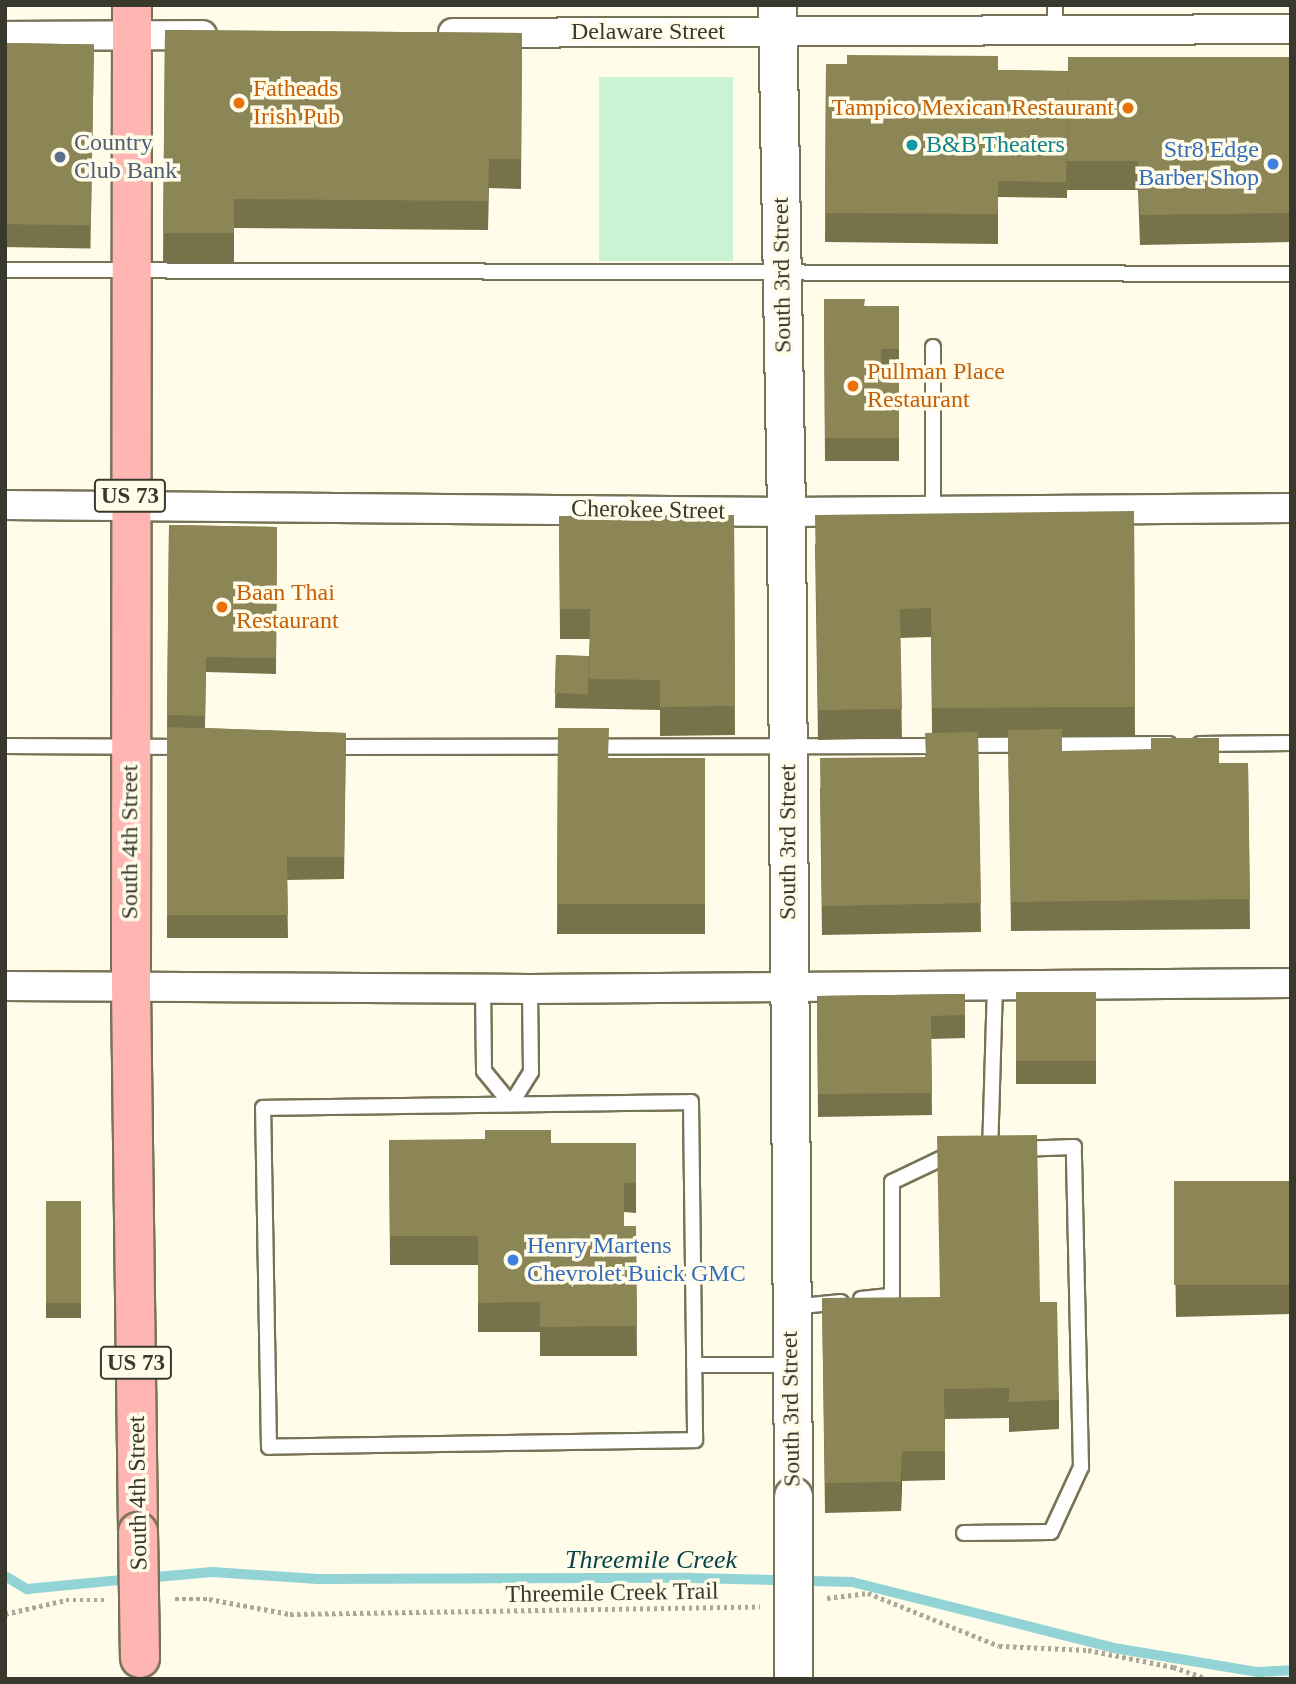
<!DOCTYPE html>
<html>
<head>
<meta charset="utf-8">
<style>
  body { margin:0 }
  #map { position:relative; width:1296px; height:1684px; overflow:hidden; background:#fffcea; font-family:"Times New Roman",serif }
  div>[style] { position:absolute }
  .green>* { inset:0; background:#caf3d4; transform-origin:0 0 }
  .stream>* { height:10px; margin:-5px; padding:0 5px; transform-origin:5px; border-radius:5px; background:#92d3d6 }
  .path>* { height:4.5px; margin-top:-2.25px; transform-origin:0; background:repeating-linear-gradient(90deg,#aba999 0 3.5px,transparent 0 7px) }
  .roads { filter:drop-shadow(2px 0 #777357) drop-shadow(-2px 0 #777357) drop-shadow(0 2px #777357) drop-shadow(0 -2px #777357) }
  .service>* { height:14px; margin:-7px; padding:0 7px; transform-origin:7px; border-radius:7px; background:#fff }
  .minor>* { height:28px; margin:-14px; padding:0 14px; transform-origin:14px; border-radius:14px; background:#fff }
  .tertiary>* { height:37px; margin:-18.5px; padding:0 18.5px; transform-origin:18.5px; border-radius:18.5px; background:#fff }
  .trunk>* { height:38px; margin:-19px; padding:0 19px; transform-origin:19px; border-radius:19px; background:#ffb6b2 }
  .bridges { filter:drop-shadow(2px 0 #777357) drop-shadow(-2px 0 #777357) drop-shadow(0 2px #777357) drop-shadow(0 -2px #777357) }
  .tertiary-bridge>* { height:37px; margin:-18.5px; padding:0 18.5px; transform-origin:18.5px; border-radius:18.5px; background:#fff }
  .trunk-bridge>* { height:38px; margin:-19px; padding:0 19px; transform-origin:19px; border-radius:19px; background:#ffb6b2 }
  .wall>* { inset:0; background:#78724a; transform-origin:0 0 }
  .shaded-wall>* { inset:0; background:#625d3c }
  .building>* { inset:0; background:#8c8556; transform-origin:0 0 }
  .dots>* { width:19px; height:19px; translate:-50% -50%; box-sizing:border-box; border:4px solid #fffcea; border-radius:50% }
  span { translate:-50% -50%; white-space:nowrap; text-align:center; line-height:1.15; -webkit-text-stroke:7px #fffcea; paint-order:stroke }
  .shield-label span { padding:2px 5px; background:#fffcea; border:2px solid; border-radius:5px; -webkit-text-stroke-width:0 }
  .shield-label { font-size:23px; color:#39382c; font-weight:700 }
  .street-label { font-size:24px; color:#39382c }
  .food-label { font-size:24px; color:#c56008 }
  .left { translate:0 -50%; text-align:left }
  .right { translate:-100% -50%; text-align:right }
  .service-label { font-size:24px; color:#4e5e75 }
  .culture-label { font-size:24px; color:#0d838f }
  .shop-label { font-size:24px; color:#366cbe }
  .water-label { font-size:26px; color:#084549; font-style:italic }
  .frame { position:absolute; inset:0; border:7px solid #39382c; pointer-events:none }
</style>
</head>
<body>
<div id="map">
  <div class="green">
    <i style="left:733px;top:77px;width:184px;height:134px;rotate:90deg"></i>
  </div>
  <div class="stream">
    <i style="left:5px;top:1576px;width:26px;rotate:31deg"></i>
    <i style="left:27px;top:1589px;width:103px;rotate:-5.5deg"></i>
    <i style="left:145px;top:1578px;width:67px;rotate:-5.1deg"></i>
    <i style="left:212px;top:1572px;width:106px;rotate:3.8deg"></i>
    <i style="left:318px;top:1579px;width:373px;rotate:-0.2deg"></i>
    <i style="left:691px;top:1578px;width:161px;rotate:1.4deg"></i>
    <i style="left:852px;top:1582px;width:270px;rotate:14.1deg"></i>
    <i style="left:1114px;top:1648px;width:146px;rotate:9.5deg"></i>
    <i style="left:1258px;top:1672px;width:33px;rotate:-3deg"></i>
  </div>
  <div class="path">
    <i style="left:827px;top:1598px;width:41px;rotate:-7deg"></i>
    <i style="left:868px;top:1593px;width:141px;rotate:22deg"></i>
    <i style="left:999px;top:1646px;width:89px;rotate:2.6deg"></i>
    <i style="left:1088px;top:1650px;width:87px;rotate:11.3deg"></i>
    <i style="left:1173px;top:1667px;width:36px;rotate:19deg"></i>
    <i style="left:175px;top:1599px;width:34px"></i>
    <i style="left:209px;top:1599px;width:82px;rotate:10.5deg"></i>
    <i style="left:290px;top:1614px;width:470px;rotate:-0.9deg"></i>
    <i style="left:5px;top:1614px;width:63px;rotate:-12.9deg"></i>
    <i style="left:66px;top:1600px;width:41px"></i>
  </div>
  <div class="roads">
    <div class="service">
      <i style="left:1055px;top:5px;width:25px;rotate:90deg"></i>
      <i style="left:5px;top:270px;width:1286px;rotate:0.18deg"></i>
      <i style="left:933px;top:511px;width:164px;rotate:-90deg"></i>
      <i style="left:1200px;top:744px;width:91px;rotate:-0.6deg"></i>
      <i style="left:962px;top:745px;width:207px;rotate:-0.3deg"></i>
      <i style="left:5px;top:746px;width:181px;rotate:0.3deg"></i>
      <i style="left:329px;top:747px;width:613px;rotate:-0.09deg"></i>
      <i style="left:995px;top:985px;width:165px;rotate:91.7deg"></i>
      <i style="left:990px;top:1150px;width:5px"></i>
      <i style="left:483px;top:987px;width:84px;rotate:89.3deg"></i>
      <i style="left:484px;top:1071px;width:43px;rotate:50.7deg"></i>
      <i style="left:691px;top:1102px;width:338px;rotate:89.3deg"></i>
      <i style="left:695px;top:1440px;width:426px;rotate:179.1deg"></i>
      <i style="left:269px;top:1447px;width:339px;rotate:-91deg"></i>
      <i style="left:263px;top:1108px;width:428px;rotate:-0.8deg"></i>
      <i style="left:511px;top:1104px;width:38px;rotate:-58deg"></i>
      <i style="left:531px;top:1072px;width:83px;rotate:-90.7deg"></i>
      <i style="left:861px;top:1299px;width:31px;rotate:-6deg"></i>
      <i style="left:892px;top:1296px;width:114px;rotate:-90deg"></i>
      <i style="left:892px;top:1182px;width:70px;rotate:-25.5deg"></i>
      <i style="left:792px;top:1307px;width:49px;rotate:-5.8deg"></i>
      <i style="left:694px;top:1365px;width:97px"></i>
      <i style="left:964px;top:1533px;width:87px;rotate:-0.7deg"></i>
      <i style="left:1051px;top:1532px;width:72px;rotate:-65.2deg"></i>
      <i style="left:1081px;top:1467px;width:320px;rotate:-91.3deg"></i>
      <i style="left:1074px;top:1147px;width:55px;rotate:177.9deg"></i>
    </div>
    <div class="minor">
      <i style="left:453px;top:33px;width:838px;rotate:-0.27deg"></i>
      <i style="left:5px;top:36px;width:197px;rotate:-0.3deg"></i>
      <i style="left:5px;top:505px;width:781px;rotate:0.51deg"></i>
      <i style="left:786px;top:512px;width:505px;rotate:-0.45deg"></i>
      <i style="left:5px;top:986px;width:525px;rotate:0.33deg"></i>
      <i style="left:530px;top:989px;width:761px;rotate:-0.45deg"></i>
    </div>
    <div class="tertiary">
      <i style="left:777px;top:5px;width:507px;rotate:88.98deg"></i>
      <i style="left:786px;top:512px;width:984px;rotate:89.59deg"></i>
    </div>
    <div class="trunk">
      <i style="left:132px;top:5px;width:982px;rotate:90.06deg"></i>
      <i style="left:131px;top:987px;width:545px;rotate:89.26deg"></i>
    </div>
  </div>
  <div class="bridges">
    <div class="tertiary-bridge">
      <i style="left:793px;top:1496px;width:183px;rotate:90deg"></i>
    </div>
    <div class="trunk-bridge">
      <i style="left:138px;top:1532px;width:126px;rotate:89.1deg"></i>
    </div>
  </div>
  <div class="wall">
    <i style="clip-path:polygon(165px 30px,522px 33px,521px 189px,489px 188px,488px 230px,234px 228px,234px 263px,163px 262px)"></i>
    <i style="left:5px;top:43px;width:89px;height:204px;rotate:1deg"></i>
    <i style="clip-path:polygon(1291px 57px,1291px 242px,1140px 245px,1138px 190px,1067px 190px,1067px 198px,998px 197px,998px 244px,825px 242px,826px 64px,998px 70px,1068px 71px)"></i>
    <i style="clip-path:polygon(824px 299px,865px 306px,899px 306px,899px 371px,882px 372px,882px 377px,899px 377px,899px 461px,825px 461px)"></i>
    <i style="clip-path:polygon(1134px 511px,1135px 736px,1062px 737px,1062px 751px,1219px 763px,1248px 763px,1250px 929px,1011px 931px,1008px 737px,978px 737px,981px 932px,822px 935px,820px 788px,925px 757px,932px 733px,931px 637px,900px 638px,902px 738px,818px 740px,815px 544px)"></i>
    <i style="clip-path:polygon(734px 515px,735px 735px,660px 736px,660px 710px,555px 708px,556px 655px,589px 656px,590px 639px,560px 639px,559px 516px)"></i>
    <i style="clip-path:polygon(169px 525px,277px 527px,276px 674px,206px 672px,205px 728px,346px 733px,344px 879px,287px 880px,288px 938px,167px 938px,167px 727px)"></i>
    <i style="clip-path:polygon(558px 728px,609px 758px,705px 758px,705px 934px,557px 934px)"></i>
    <i style="clip-path:polygon(1290px 986px,1291px 986px,1291px 1314px,1176px 1317px,1174px 1183px,1290px 1181px)"></i>
    <i style="left:1096px;top:992px;width:92px;height:80px;rotate:90deg"></i>
    <i style="clip-path:polygon(965px 994px,965px 1038px,931px 1039px,932px 1115px,818px 1117px,817px 996px)"></i>
    <i style="clip-path:polygon(389px 1140px,551px 1143px,636px 1143px,636px 1213px,624px 1212px,624px 1226px,636px 1226px,637px 1356px,540px 1356px,540px 1332px,478px 1332px,478px 1265px,390px 1265px)"></i>
    <i style="left:46px;top:1201px;width:35px;height:117px"></i>
    <i style="clip-path:polygon(822px 1298px,1040px 1302px,1059px 1400px,1059px 1429px,1009px 1432px,1009px 1418px,945px 1419px,945px 1480px,902px 1481px,901px 1511px,825px 1513px)"></i>
  </div>
  <div class="shaded-wall">
    <i style="clip-path:polygon(902px 1451px,902px 1481px,901px 1511px,901px 1482px)"></i>
  </div>
  <div class="building">
    <i style="clip-path:polygon(165px 30px,522px 33px,521px 159px,489px 159px,488px 201px,234px 199px,234px 233px,163px 233px)"></i>
    <i style="left:5px;top:43px;width:89px;height:181px;rotate:1deg"></i>
    <i style="clip-path:polygon(847px 55px,998px 56px,998px 214px,825px 213px,826px 64px,847px 64px)"></i>
    <i style="clip-path:polygon(1068px 57px,1291px 57px,1291px 213px,1140px 215px,1138px 161px,1067px 161px)"></i>
    <i style="left:998px;top:70px;width:70px;height:111px;rotate:1deg"></i>
    <i style="clip-path:polygon(824px 299px,865px 299px,864px 306px,899px 306px,899px 349px,881px 349px,882px 377px,899px 377px,899px 438px,825px 438px)"></i>
    <i style="clip-path:polygon(1134px 511px,1135px 707px,932px 708px,931px 608px,900px 609px,902px 709px,818px 710px,815px 515px)"></i>
    <i style="clip-path:polygon(734px 515px,735px 706px,660px 707px,660px 680px,589px 679px,590px 609px,560px 609px,559px 516px)"></i>
    <i style="clip-path:polygon(169px 525px,277px 527px,276px 658px,206px 657px,205px 716px,167px 715px)"></i>
    <i style="left:556px;top:655px;width:33px;height:38px;rotate:2deg"></i>
    <i style="clip-path:polygon(167px 727px,346px 733px,344px 857px,287px 857px,288px 915px,167px 915px)"></i>
    <i style="clip-path:polygon(558px 728px,609px 728px,608px 758px,705px 758px,705px 904px,557px 904px)"></i>
    <i style="clip-path:polygon(1062px 729px,1062px 751px,1151px 749px,1151px 738px,1219px 738px,1219px 763px,1248px 763px,1250px 899px,1011px 902px,1008px 730px)"></i>
    <i style="clip-path:polygon(978px 732px,981px 903px,822px 906px,820px 758px,926px 757px,925px 733px)"></i>
    <i style="left:1290px;top:986px;width:1px;height:175px"></i>
    <i style="left:1096px;top:992px;width:69px;height:80px;rotate:90deg"></i>
    <i style="clip-path:polygon(965px 994px,965px 1015px,931px 1016px,932px 1093px,818px 1094px,817px 996px)"></i>
    <i style="clip-path:polygon(485px 1130px,551px 1130px,551px 1143px,636px 1143px,636px 1183px,624px 1183px,624px 1226px,636px 1226px,637px 1326px,540px 1327px,540px 1302px,478px 1303px,478px 1236px,390px 1236px,389px 1140px,485px 1139px)"></i>
    <i style="clip-path:polygon(1037px 1135px,1040px 1302px,1057px 1302px,1059px 1400px,1009px 1402px,1009px 1388px,944px 1389px,945px 1451px,902px 1451px,901px 1482px,825px 1483px,822px 1298px,940px 1297px,937px 1136px)"></i>
    <i style="left:1291px;top:1181px;width:104px;height:117px;rotate:90deg"></i>
    <i style="left:46px;top:1201px;width:35px;height:102px"></i>
  </div>
  <div class="dots">
    <i style="left:239px;top:103px;background:#e8710a"></i>
    <i style="left:1128px;top:108px;background:#e8710a"></i>
    <i style="left:912px;top:145px;background:#0f9aa8"></i>
    <i style="left:60px;top:157px;background:#5c6f8a"></i>
    <i style="left:1273px;top:164px;background:#3f7fe0"></i>
    <i style="left:853px;top:386px;background:#e8710a"></i>
    <i style="left:222px;top:607px;background:#e8710a"></i>
    <i style="left:513px;top:1260px;background:#3f7fe0"></i>
  </div>
  <div class="shield-label">
    <span style="left:130px;top:496px">US 73</span>
    <span style="left:136px;top:1363px">US 73</span>
  </div>
  <div class="street-label">
    <span style="left:648px;top:32px">Delaware Street</span>
    <span style="left:782px;top:275px;rotate:-91deg">South 3rd Street</span>
    <span style="left:648px;top:510px;rotate:1deg">Cherokee Street</span>
    <span style="left:130px;top:842px;rotate:-90deg">South 4th Street</span>
    <span style="left:788px;top:842px;rotate:-90deg">South 3rd Street</span>
    <span style="left:791px;top:1409px;rotate:-91deg">South 3rd Street</span>
    <span style="left:138px;top:1493px;rotate:-91deg">South 4th Street</span>
    <span style="left:612px;top:1593px;rotate:-1deg">Threemile Creek Trail</span>
  </div>
  <div class="food-label">
    <span class="left" style="left:253px;top:103px">Fatheads<br>Irish Pub</span>
    <span class="right" style="left:1114px;top:108px">Tampico Mexican Restaurant</span>
    <span class="left" style="left:867px;top:386px">Pullman Place<br>Restaurant</span>
    <span class="left" style="left:236px;top:607px">Baan Thai<br>Restaurant</span>
  </div>
  <div class="service-label">
    <span class="left" style="left:74px;top:157px">Country<br>Club Bank</span>
  </div>
  <div class="culture-label">
    <span class="left" style="left:926px;top:145px">B&amp;B Theaters</span>
  </div>
  <div class="shop-label">
    <span class="right" style="left:1259px;top:164px">Str8 Edge<br>Barber Shop</span>
    <span class="left" style="left:527px;top:1260px">Henry Martens<br>Chevrolet Buick GMC</span>
  </div>
  <div class="water-label">
    <span style="left:651px;top:1560px">Threemile Creek</span>
  </div>
  <div class="frame"></div>
</div>
</body>
</html>
